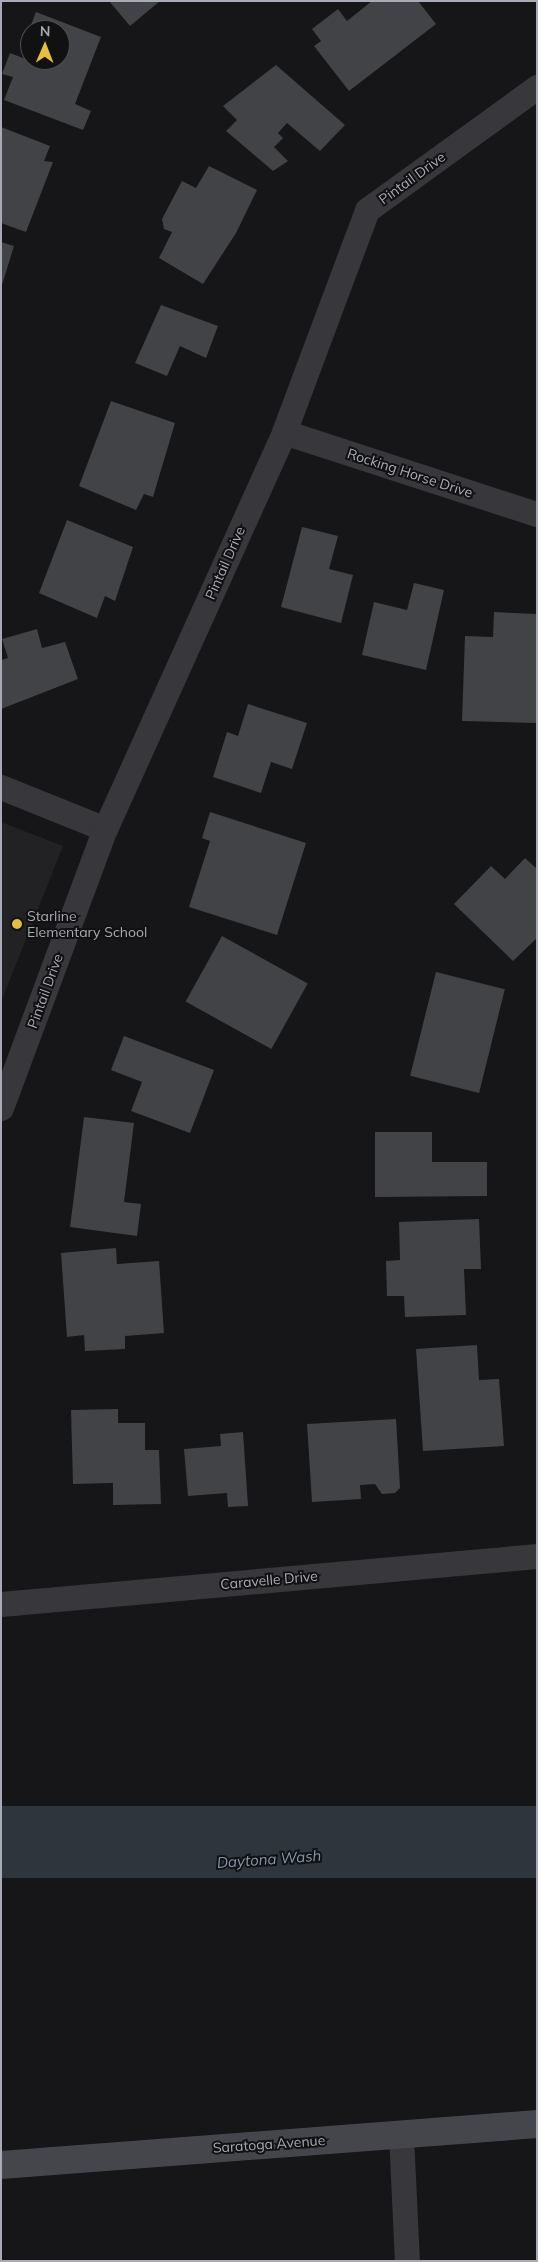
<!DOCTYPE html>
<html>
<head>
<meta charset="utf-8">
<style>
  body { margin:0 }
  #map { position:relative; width:538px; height:2262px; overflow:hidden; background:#161517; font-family:Mulish,sans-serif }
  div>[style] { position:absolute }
  .built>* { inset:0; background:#222224 }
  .water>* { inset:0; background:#2e353c; transform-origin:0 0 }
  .building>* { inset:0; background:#424347; transform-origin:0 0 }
  .street>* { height:25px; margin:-12.5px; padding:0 12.5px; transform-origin:12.5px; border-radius:12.5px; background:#37373c }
  .secondary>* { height:28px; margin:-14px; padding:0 14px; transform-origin:14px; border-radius:14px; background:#45464c }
  .dots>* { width:14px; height:14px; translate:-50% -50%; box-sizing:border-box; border:2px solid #111112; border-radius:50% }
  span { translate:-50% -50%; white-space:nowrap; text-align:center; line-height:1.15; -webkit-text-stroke:4px #111112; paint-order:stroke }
  .street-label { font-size:14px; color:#a8abb6 }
  .poi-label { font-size:14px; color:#a8abb6 }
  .left { translate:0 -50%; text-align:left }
  .water-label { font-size:15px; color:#8296af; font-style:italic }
  .frame { position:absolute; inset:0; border:2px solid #a8abb6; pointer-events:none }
  .north { position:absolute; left:20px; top:20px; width:50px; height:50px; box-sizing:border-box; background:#111112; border:1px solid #4d4f54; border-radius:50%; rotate:1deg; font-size:14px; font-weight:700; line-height:20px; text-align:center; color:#a8abb6 }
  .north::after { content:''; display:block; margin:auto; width:18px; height:22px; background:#e5bd3f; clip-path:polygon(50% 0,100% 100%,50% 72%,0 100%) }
</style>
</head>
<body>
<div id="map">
  <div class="built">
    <i style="clip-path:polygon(1px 822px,63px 846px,1px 1002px)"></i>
  </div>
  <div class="water">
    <i style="left:537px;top:1806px;width:72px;height:537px;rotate:90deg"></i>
  </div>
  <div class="building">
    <i style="clip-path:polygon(109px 1px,160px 1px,130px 26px)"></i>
    <i style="clip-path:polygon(372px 1px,418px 1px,436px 24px,349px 91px,314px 46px,321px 41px,312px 29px,338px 9px,347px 21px)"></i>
    <i style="clip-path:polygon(36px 12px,101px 37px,75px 104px,91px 111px,83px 130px,4px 100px,13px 77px,2px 74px,10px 53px,31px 61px,60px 60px,60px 30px,30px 30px,30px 36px,27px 35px)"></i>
    <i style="clip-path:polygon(276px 65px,345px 125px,320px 151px,287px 123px,278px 133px,283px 138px,274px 147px,288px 161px,273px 171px,226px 131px,237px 120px,223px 106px)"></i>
    <i style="clip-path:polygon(1px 127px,50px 146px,44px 161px,53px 162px,26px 232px,1px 223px)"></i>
    <i style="clip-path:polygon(209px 166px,257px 190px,236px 233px,203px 284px,159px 258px,172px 232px,164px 229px,162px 219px,182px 181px,196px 188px)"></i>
    <i style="clip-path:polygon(1px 242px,14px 246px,2px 285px,1px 285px)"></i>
    <i style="clip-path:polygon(161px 305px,218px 326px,206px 358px,180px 346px,167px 376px,135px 363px)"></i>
    <i style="clip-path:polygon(111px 401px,175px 423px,153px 497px,144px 494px,136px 510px,79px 486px)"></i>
    <i style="clip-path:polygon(67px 520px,133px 547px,115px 601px,105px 596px,97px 618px,39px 593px)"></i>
    <i style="clip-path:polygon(302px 527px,338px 536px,329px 569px,353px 575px,341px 623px,281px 607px)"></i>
    <i style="clip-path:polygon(414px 583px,444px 590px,426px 670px,362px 655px,374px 602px,407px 610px)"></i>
    <i style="clip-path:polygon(494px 612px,537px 614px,537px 723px,462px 721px,465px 636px,493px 637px)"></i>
    <i style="clip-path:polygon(37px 629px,42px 648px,65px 642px,78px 679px,1px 709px,1px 660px,8px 658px,2px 639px)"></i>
    <i style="clip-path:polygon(248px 704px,307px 723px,292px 769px,271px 762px,261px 793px,213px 777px,227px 732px,238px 736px)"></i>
    <i style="clip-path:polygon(210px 812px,306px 843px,277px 935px,189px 907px,210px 841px,202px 838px)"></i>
    <i style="clip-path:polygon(525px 858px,537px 869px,537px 938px,513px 961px,454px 904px,491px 866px,505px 879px)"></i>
    <i style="left:222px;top:936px;width:98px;height:75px;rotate:29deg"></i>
    <i style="left:436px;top:972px;width:71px;height:107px;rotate:14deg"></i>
    <i style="clip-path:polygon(124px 1036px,214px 1070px,190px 1133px,131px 1111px,142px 1082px,111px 1070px)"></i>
    <i style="clip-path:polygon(84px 1117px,134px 1123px,124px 1202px,141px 1204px,137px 1236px,70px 1227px)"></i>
    <i style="clip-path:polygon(375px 1132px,432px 1132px,432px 1162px,487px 1162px,487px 1196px,375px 1197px)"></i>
    <i style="clip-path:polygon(479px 1219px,481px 1269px,464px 1269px,466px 1315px,405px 1317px,404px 1296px,387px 1296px,386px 1261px,400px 1260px,399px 1222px)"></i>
    <i style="clip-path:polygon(116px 1248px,117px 1264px,159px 1261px,164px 1333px,125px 1336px,125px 1349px,85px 1351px,84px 1335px,67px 1337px,61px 1253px)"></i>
    <i style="clip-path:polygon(477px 1345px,479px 1380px,499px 1379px,504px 1446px,423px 1451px,416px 1349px)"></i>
    <i style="clip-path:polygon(118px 1409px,118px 1423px,145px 1423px,145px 1450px,159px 1450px,161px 1504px,113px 1505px,113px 1483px,73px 1484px,71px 1410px)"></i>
    <i style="clip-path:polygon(396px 1419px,400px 1488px,395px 1493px,382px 1494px,375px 1484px,360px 1485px,361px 1499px,312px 1502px,307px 1424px)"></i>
    <i style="clip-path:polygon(243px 1432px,248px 1506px,228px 1507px,227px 1493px,188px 1496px,184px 1449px,221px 1446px,220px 1434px)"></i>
  </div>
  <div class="street">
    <i style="left:284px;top:432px;width:266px;rotate:18deg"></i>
    <i style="left:1px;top:787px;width:112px;rotate:22deg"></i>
    <i style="left:1px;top:1108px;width:298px;rotate:-69.6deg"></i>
    <i style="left:105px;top:829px;width:435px;rotate:-65.7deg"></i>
    <i style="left:284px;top:432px;width:237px;rotate:-69.5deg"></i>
    <i style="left:367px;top:210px;width:210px;rotate:-35.9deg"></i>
    <i style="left:1px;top:1604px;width:538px;rotate:-5.12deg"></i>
    <i style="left:401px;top:2135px;width:126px;rotate:87.3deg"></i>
  </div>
  <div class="secondary">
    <i style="left:1px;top:2165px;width:538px;rotate:-4.37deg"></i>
  </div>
  <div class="dots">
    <i style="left:17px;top:924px;background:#e5bd3f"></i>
  </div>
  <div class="street-label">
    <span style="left:412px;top:178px;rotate:-36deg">Pintail Drive</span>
    <span style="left:410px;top:473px;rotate:18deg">Rocking Horse Drive</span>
    <span style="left:225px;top:563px;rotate:-66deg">Pintail Drive</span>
    <span style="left:45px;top:991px;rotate:-70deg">Pintail Drive</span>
    <span style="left:269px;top:1580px;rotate:-5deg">Caravelle Drive</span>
    <span style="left:269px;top:2144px;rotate:-4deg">Saratoga Avenue</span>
  </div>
  <div class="poi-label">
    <span class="left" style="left:27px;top:924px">Starline<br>Elementary School</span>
  </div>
  <div class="water-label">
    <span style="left:269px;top:1859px;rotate:-4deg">Daytona Wash</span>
  </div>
  <div class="frame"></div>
  <div class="north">N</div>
</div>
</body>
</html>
